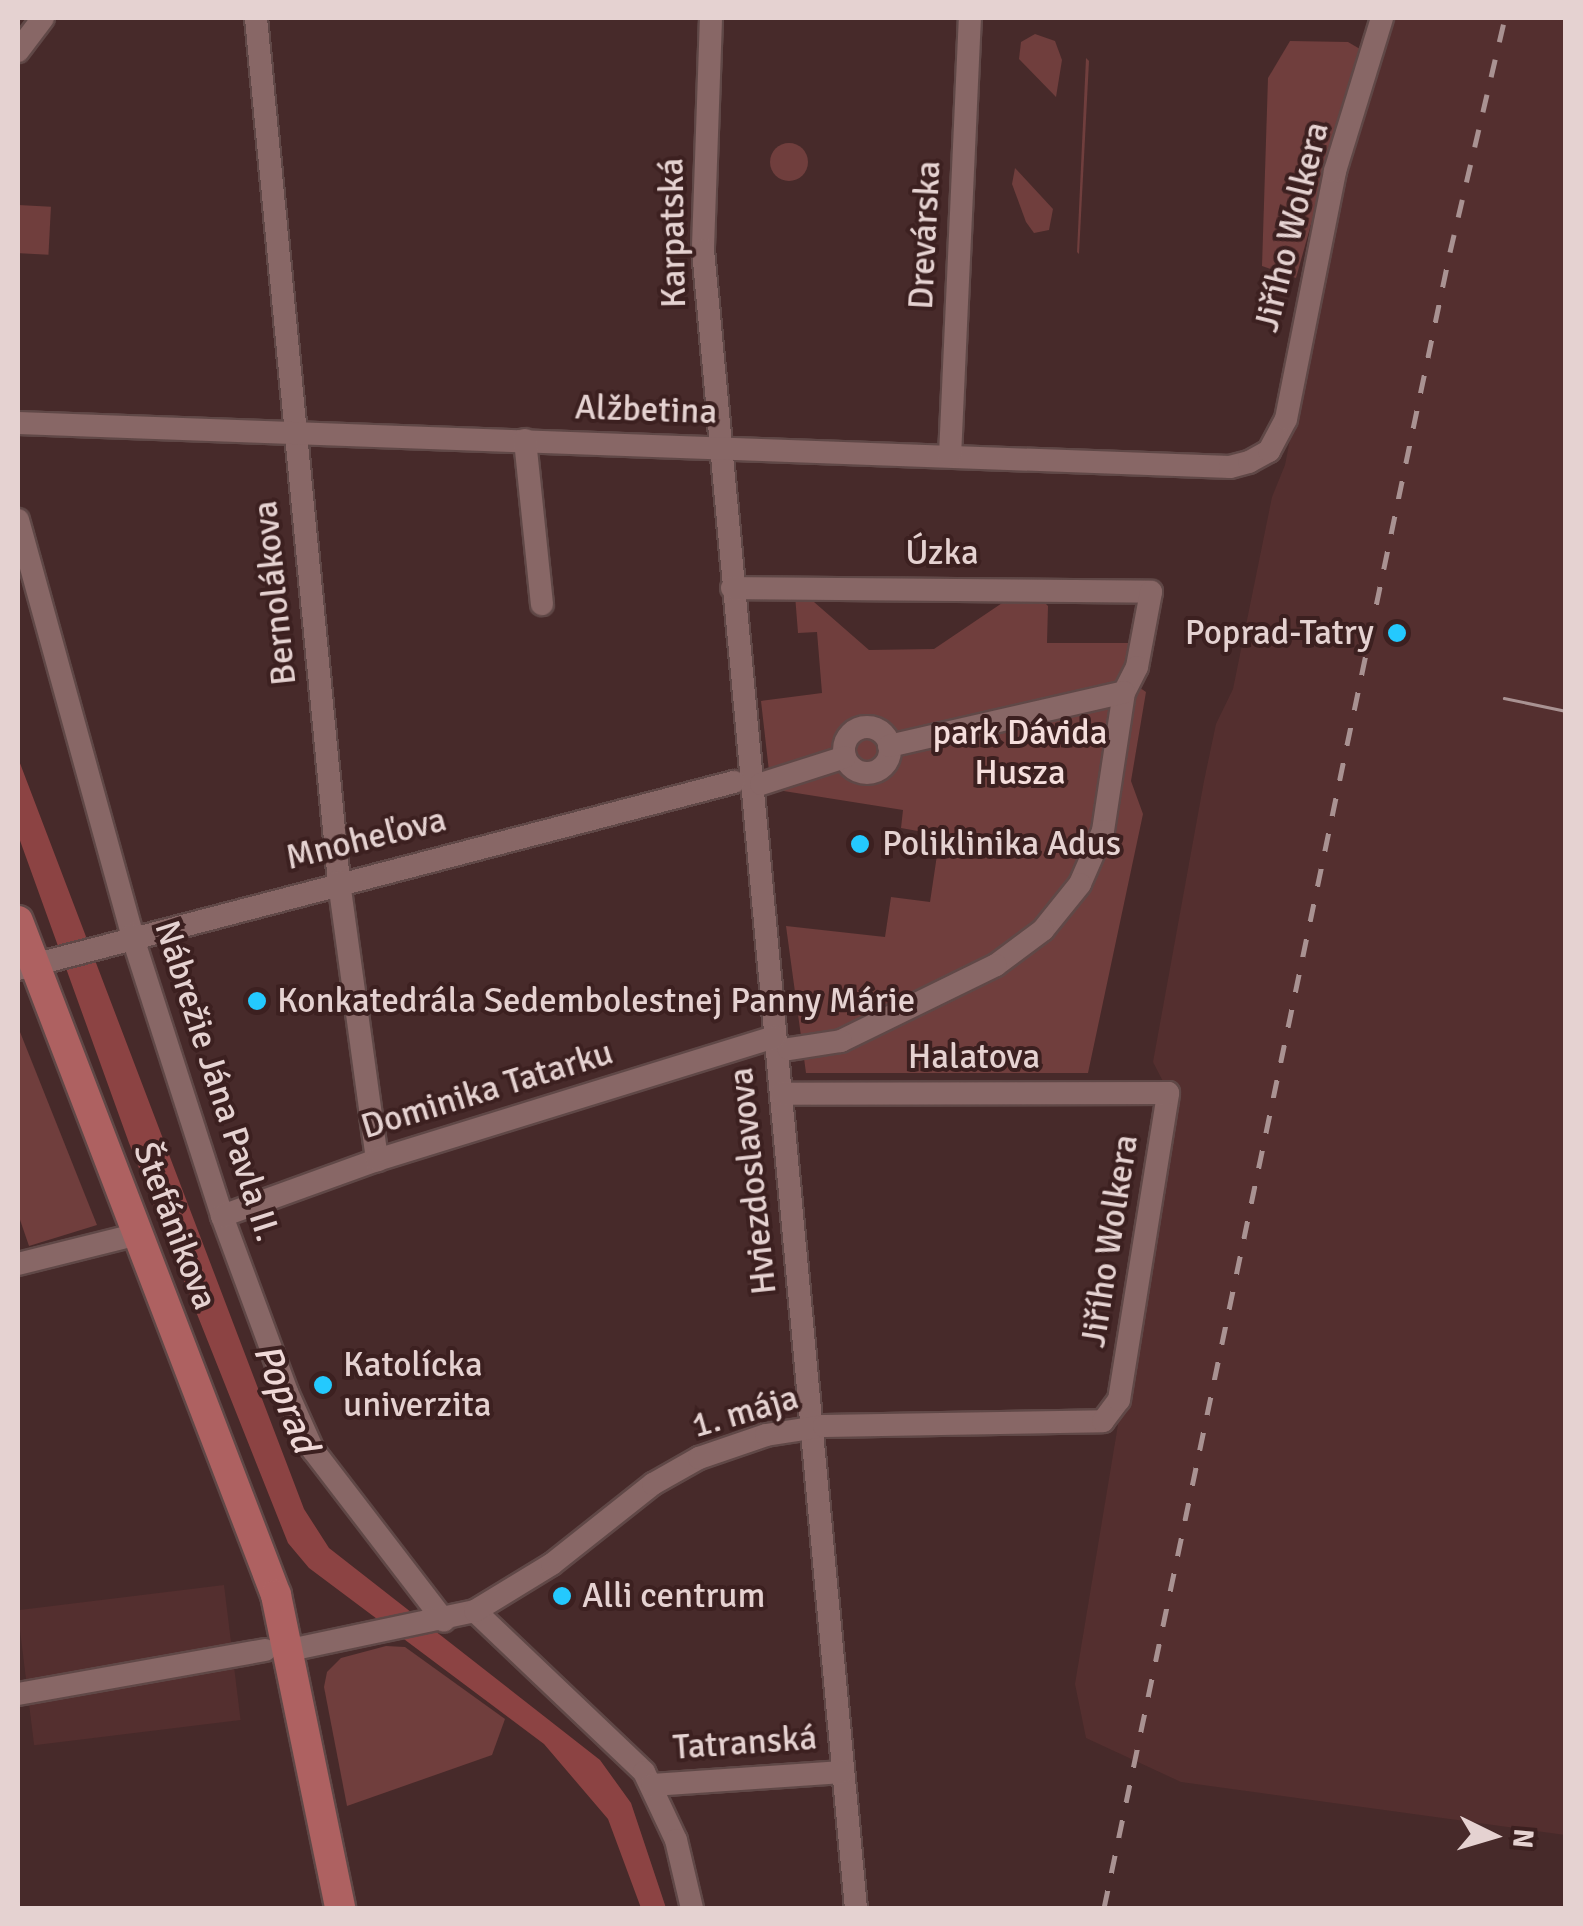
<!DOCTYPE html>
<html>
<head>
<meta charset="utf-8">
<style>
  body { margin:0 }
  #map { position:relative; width:1583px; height:1926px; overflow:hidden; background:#472a2a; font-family:Signika,sans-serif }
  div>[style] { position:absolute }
  .built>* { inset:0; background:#542f2f; transform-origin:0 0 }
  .green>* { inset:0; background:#703e3d; transform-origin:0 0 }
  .round { border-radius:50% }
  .water>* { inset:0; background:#8c4343 }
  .roads { filter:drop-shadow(2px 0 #604847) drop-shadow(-2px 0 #604847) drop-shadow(0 2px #604847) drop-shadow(0 -2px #604847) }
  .minor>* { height:22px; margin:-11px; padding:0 11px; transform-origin:11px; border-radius:11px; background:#886766 }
  .minor>.ring { margin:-11px; padding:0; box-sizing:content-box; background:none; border:22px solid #886766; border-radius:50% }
  .major>* { height:30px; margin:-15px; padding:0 15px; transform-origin:15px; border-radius:15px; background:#ae6161 }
  .tram>* { height:2.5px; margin:-1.25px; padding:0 1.25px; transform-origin:1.25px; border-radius:1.25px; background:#a99292 }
  .rail>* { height:5px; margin-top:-2.5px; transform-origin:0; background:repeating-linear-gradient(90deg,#a99292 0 18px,transparent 0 36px) }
  .dots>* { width:28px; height:28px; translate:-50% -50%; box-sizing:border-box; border:5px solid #3c2020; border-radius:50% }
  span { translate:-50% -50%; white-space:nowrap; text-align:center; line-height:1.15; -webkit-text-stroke:8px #3c2020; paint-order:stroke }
  .street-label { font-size:35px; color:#e5d2d1 }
  .poi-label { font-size:35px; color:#e5d2d1 }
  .right { translate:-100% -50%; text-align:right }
  .left { translate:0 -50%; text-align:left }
  .park-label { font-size:35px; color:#f5dedc }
  .water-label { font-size:38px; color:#efd8d7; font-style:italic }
  .frame { position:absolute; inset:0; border:20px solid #e5d2d1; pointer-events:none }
  .north { position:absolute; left:1443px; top:1786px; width:100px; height:100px; -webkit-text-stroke:8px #3c2020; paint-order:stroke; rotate:95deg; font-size:28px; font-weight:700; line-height:40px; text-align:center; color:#e5d2d1 }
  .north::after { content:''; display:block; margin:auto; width:35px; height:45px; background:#e5d2d1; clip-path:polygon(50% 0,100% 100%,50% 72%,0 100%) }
</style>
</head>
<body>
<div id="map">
  <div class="built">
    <i style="clip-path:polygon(1393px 18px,1565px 18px,1565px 1835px,1181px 1782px,1086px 1738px,1075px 1684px,1172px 1099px,1153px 1062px,1204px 781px,1216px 724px,1233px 689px,1272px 497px,1285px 465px,1337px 197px)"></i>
    <i style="left:224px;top:1585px;width:136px;height:208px;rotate:83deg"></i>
  </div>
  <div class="green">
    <i style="clip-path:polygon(1035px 34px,1055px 41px,1062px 60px,1056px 97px,1019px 59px,1021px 42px)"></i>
    <i style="clip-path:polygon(1290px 41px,1348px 42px,1360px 49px,1296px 278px,1262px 266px,1268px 78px)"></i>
    <i style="clip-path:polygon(1086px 58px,1089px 61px,1079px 254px,1077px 252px)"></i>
    <i class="round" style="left:770px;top:143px;width:38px;height:38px"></i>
    <i style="clip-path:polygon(1015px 168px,1053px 209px,1049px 230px,1034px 233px,1026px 222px,1012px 184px)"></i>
    <i style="left:18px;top:205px;width:33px;height:48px;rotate:3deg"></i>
    <i style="clip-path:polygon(795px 595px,806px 595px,869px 650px,934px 649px,1011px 597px,1040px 598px,1048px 606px,1047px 643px,1133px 643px,1127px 679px,1146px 692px,1131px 781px,1143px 814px,1088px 1073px,806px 1073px,786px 926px,885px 937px,891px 897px,930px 902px,940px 835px,901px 828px,903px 810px,771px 789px,761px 701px,822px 693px,817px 632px,798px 633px)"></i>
    <i style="clip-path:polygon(18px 1027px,97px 1225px,29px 1246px,18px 1214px)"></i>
    <i style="clip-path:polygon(386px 1646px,405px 1647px,505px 1719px,492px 1755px,347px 1806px,324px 1687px,327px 1672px,341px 1658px)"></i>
  </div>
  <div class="water">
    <i style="clip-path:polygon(18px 758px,304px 1509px,329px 1548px,600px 1760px,631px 1803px,666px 1908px,641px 1908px,608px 1819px,544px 1744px,309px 1568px,288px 1543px,129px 1143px,18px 835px)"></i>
  </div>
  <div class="roads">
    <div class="minor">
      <i style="left:256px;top:18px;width:868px;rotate:84.51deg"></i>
      <i style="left:339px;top:882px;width:281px;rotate:82.2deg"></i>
      <i style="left:711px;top:18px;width:232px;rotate:92deg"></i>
      <i style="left:703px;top:250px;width:1665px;rotate:84.73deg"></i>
      <i style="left:18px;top:51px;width:41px;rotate:-52.9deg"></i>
      <i style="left:18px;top:423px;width:1213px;rotate:2.08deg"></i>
      <i style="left:1230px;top:467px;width:20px;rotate:-15deg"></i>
      <i style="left:1249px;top:462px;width:23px;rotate:-29deg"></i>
      <i style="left:1269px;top:451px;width:36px;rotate:-62deg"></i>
      <i style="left:1286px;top:419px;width:253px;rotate:-78.8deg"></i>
      <i style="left:1335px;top:171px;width:160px;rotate:-72.9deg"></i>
      <i style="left:525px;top:440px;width:165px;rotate:84.1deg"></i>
      <i style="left:950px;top:456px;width:438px;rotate:-87.4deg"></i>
      <i style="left:18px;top:520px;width:430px;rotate:74.6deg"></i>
      <i style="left:132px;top:935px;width:295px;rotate:72.2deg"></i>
      <i style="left:222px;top:1216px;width:188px;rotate:69.7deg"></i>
      <i style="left:287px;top:1392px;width:64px;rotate:65.9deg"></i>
      <i style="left:313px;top:1450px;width:215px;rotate:52.5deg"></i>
      <i style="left:732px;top:588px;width:419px;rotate:0.5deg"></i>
      <i style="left:1151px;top:592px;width:76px;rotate:100.6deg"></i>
      <i style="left:1137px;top:667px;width:28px;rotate:117deg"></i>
      <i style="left:1124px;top:692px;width:141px;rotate:98.6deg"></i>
      <i style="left:1103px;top:831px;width:58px;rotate:113.5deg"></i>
      <i style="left:1080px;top:884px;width:59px;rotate:128.8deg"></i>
      <i style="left:1043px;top:930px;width:59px;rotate:143.3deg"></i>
      <i style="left:996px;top:965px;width:173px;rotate:153.9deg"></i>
      <i style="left:841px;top:1041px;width:53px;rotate:171.3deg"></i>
      <i class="ring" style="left:844px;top:727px;width:24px;height:24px"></i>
      <i style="left:889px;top:746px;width:241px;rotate:-12.9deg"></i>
      <i style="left:761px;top:784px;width:88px;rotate:-17.8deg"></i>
      <i style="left:18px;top:969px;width:740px;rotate:-14.64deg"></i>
      <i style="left:222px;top:1216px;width:165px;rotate:-19.9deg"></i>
      <i style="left:377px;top:1160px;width:416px;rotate:-17.2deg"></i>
      <i style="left:18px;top:1264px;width:124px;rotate:-14deg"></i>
      <i style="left:475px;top:1611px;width:233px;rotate:43.6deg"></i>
      <i style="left:644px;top:1772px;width:75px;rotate:64.8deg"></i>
      <i style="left:676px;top:1840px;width:70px;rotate:76.8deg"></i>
      <i style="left:290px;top:1650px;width:189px;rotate:-11.9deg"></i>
      <i style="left:475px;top:1611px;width:90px;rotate:-31.4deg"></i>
      <i style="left:552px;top:1564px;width:129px;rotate:-38.4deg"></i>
      <i style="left:653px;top:1484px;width:53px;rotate:-29.5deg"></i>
      <i style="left:699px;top:1458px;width:71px;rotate:-18.9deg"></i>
      <i style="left:766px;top:1435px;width:59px;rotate:-8.8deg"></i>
      <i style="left:824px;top:1426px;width:279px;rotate:-1deg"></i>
      <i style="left:1103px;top:1421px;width:26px;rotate:-53deg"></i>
      <i style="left:1119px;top:1400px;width:311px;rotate:-80.9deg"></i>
      <i style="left:1168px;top:1093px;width:387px;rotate:179.9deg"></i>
      <i style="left:18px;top:1694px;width:251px;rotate:-10.1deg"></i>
      <i style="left:652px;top:1785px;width:191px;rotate:-3.9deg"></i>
    </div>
    <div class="major">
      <i style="left:18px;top:921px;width:722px;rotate:69.05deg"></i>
      <i style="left:276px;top:1595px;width:319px;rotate:78.4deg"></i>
    </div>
  </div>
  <div class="tram">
    <i style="left:1504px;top:698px;width:63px;rotate:11.8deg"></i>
  </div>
  <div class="rail">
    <i style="left:1104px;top:1908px;width:1692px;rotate:-78.2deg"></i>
    <i style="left:1450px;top:252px;width:240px;rotate:-76.8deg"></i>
  </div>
  <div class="dots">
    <i style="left:1397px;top:633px;background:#24c9fe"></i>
    <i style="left:860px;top:844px;background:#24c9fe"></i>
    <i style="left:257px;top:1001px;background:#24c9fe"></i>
    <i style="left:323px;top:1385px;background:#24c9fe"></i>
    <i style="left:562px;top:1596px;background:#24c9fe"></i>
  </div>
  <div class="street-label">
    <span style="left:1292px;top:227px;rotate:-76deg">Jiřího Wolkera</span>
    <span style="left:673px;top:233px;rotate:-91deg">Karpatská</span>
    <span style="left:925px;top:235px;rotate:-87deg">Drevárska</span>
    <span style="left:646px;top:410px;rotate:2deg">Alžbetina</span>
    <span style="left:942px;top:553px">Úzka</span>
    <span style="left:275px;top:593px;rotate:-96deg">Bernolákova</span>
    <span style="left:366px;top:839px;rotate:-14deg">Mnoheľova</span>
    <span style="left:974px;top:1057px">Halatova</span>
    <span style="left:217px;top:1081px;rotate:72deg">Nábrežie Jána Pavla II.</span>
    <span style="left:487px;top:1090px;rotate:-17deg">Dominika Tatarku</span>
    <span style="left:753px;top:1181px;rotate:-96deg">Hviezdoslavova</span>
    <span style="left:175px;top:1226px;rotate:69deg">Štefánikova</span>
    <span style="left:1110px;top:1241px;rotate:-81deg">Jiřího Wolkera</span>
    <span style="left:745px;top:1412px;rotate:-16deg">1. mája</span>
    <span style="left:745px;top:1743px;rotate:-4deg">Tatranská</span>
  </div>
  <div class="poi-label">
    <span class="right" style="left:1374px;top:633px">Poprad-Tatry</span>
    <span class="left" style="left:882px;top:844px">Poliklinika Adus</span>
    <span class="left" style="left:277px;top:1001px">Konkatedrála Sedembolestnej Panny Márie</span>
    <span class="left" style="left:343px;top:1385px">Katolícka<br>univerzita</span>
    <span class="left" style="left:582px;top:1596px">Alli centrum</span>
  </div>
  <div class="park-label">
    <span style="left:1020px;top:753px">park Dávida<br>Husza</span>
  </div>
  <div class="water-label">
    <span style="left:286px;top:1398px;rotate:68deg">Poprad</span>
  </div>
  <div class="frame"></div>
  <div class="north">N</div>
</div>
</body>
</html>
